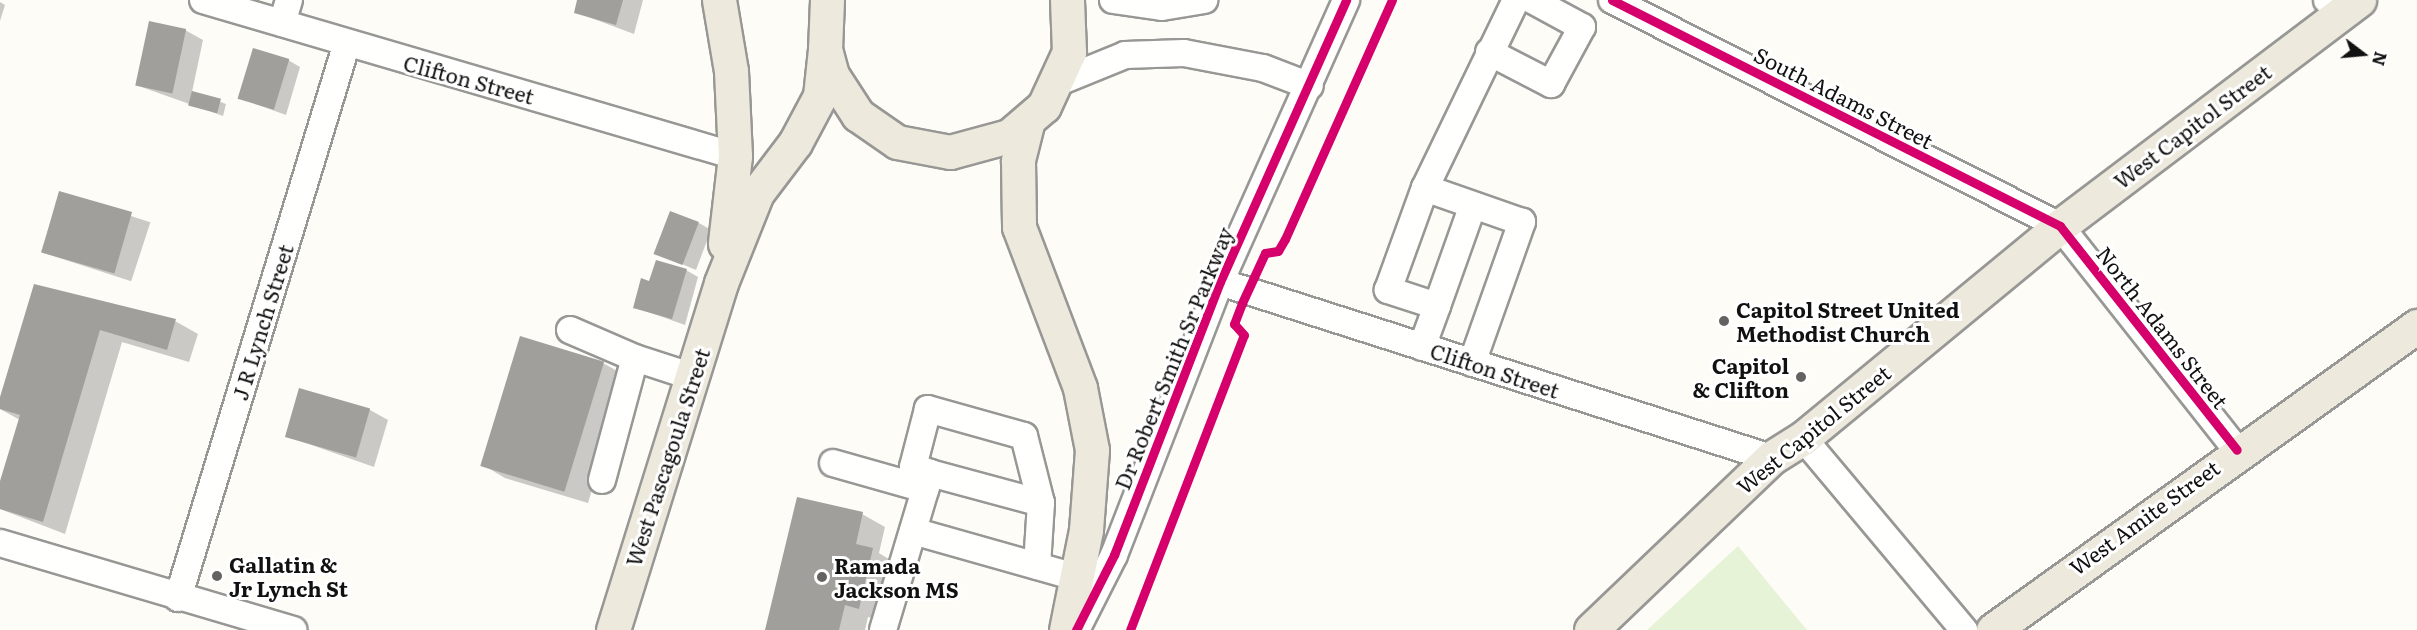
<!DOCTYPE html>
<html>
<head>
<meta charset="utf-8">
<style>
  body { margin:0 }
  #map { position:relative; width:2417px; height:630px; overflow:hidden; background:#fdfcf7; font-family:Literata,serif }
  div>[style] { position:absolute }
  .green>* { inset:0; background:#e7f3d7 }
  .shadow>* { inset:0; background:#0003; transform-origin:0 0 }
  .building>* { inset:0; background:#a19f9c; transform-origin:0 0 }
  .roads { filter:drop-shadow(2px 0 #979795) drop-shadow(-2px 0 #979795) drop-shadow(0 2px #979795) drop-shadow(0 -2px #979795) }
  .minor>* { height:26px; margin:-13px; padding:0 13px; transform-origin:13px; border-radius:13px; background:#fffffe }
  .major>* { height:33px; margin:-16.5px; padding:0 16.5px; transform-origin:16.5px; border-radius:16.5px; background:#ede9dc }
  .cycleway>* { height:9px; margin:-4.5px; padding:0 4.5px; transform-origin:4.5px; border-radius:4.5px; background:#d6006c }
  .dots>* { width:16px; height:16px; translate:-50% -50%; box-sizing:border-box; border:3px solid #fff; border-radius:50% }
  span { translate:-50% -50%; white-space:nowrap; text-align:center; line-height:1.15; -webkit-text-stroke:6px #fff; paint-order:stroke }
  .street-label { font-size:21px; color:#111 }
  .poi-label { font-size:21px; color:#111; font-weight:700 }
  .left { translate:0 -50%; text-align:left }
  .right { translate:-100% -50%; text-align:right }
  .north { position:absolute; left:2333px; top:24px; width:60px; height:60px; -webkit-text-stroke:4px #fff; paint-order:stroke; rotate:106deg; font-size:16px; font-weight:700; line-height:24px; text-align:center; color:#111 }
  .north::after { content:''; display:block; margin:auto; width:21px; height:27px; background:#111; clip-path:polygon(50% 0,100% 100%,50% 72%,0 100%) }
</style>
</head>
<body>
<div id="map">
  <div class="green">
    <i style="clip-path:polygon(1738px 546px,1807px 630px,1647px 630px)"></i>
  </div>
  <div class="shadow">
    <i style="clip-path:polygon(579px 0,643px 0,634px 34px,575px 12px)"></i>
    <i style="clip-path:polygon(0 2px,5px 5px,0 21px)"></i>
    <i style="clip-path:polygon(185px 30px,203px 40px,192px 92px,226px 104px,223px 116px,136px 85px)"></i>
    <i style="clip-path:polygon(288px 60px,300px 67px,286px 115px,239px 98px)"></i>
    <i style="left:60px;top:193px;width:95px;height:62px;rotate:18deg"></i>
    <i style="clip-path:polygon(699px 223px,711px 230px,696px 270px,656px 253px)"></i>
    <i style="clip-path:polygon(686px 270px,698px 277px,685px 325px,634px 307px,651px 283px)"></i>
    <i style="clip-path:polygon(35px 286px,175px 321px,198px 334px,189px 362px,122px 342px,65px 534px,0 509px,0 487px,20px 420px,0 409px,0 403px)"></i>
    <i style="clip-path:polygon(603px 363px,626px 376px,588px 503px,505px 478px,483px 465px)"></i>
    <i style="clip-path:polygon(370px 410px,388px 420px,374px 467px,286px 436px)"></i>
    <i style="clip-path:polygon(862px 514px,885px 527px,879px 553px,895px 563px,882px 620px,868px 617px,865px 630px,767px 630px)"></i>
  </div>
  <div class="building">
    <i style="clip-path:polygon(577px 0,623px 0,616px 25px,574px 13px)"></i>
    <i style="left:149px;top:21px;width:38px;height:66px;rotate:12deg"></i>
    <i style="left:253px;top:48px;width:38px;height:53px;rotate:17deg"></i>
    <i style="left:192px;top:91px;width:30px;height:15px;rotate:15deg"></i>
    <i style="left:59px;top:191px;width:76px;height:64px;rotate:16deg"></i>
    <i style="left:670px;top:211px;width:31px;height:46px;rotate:21deg"></i>
    <i style="clip-path:polygon(656px 260px,687px 269px,672px 319px,633px 308px,641px 278px,649px 281px)"></i>
    <i style="clip-path:polygon(34px 284px,176px 319px,167px 350px,100px 330px,43px 522px,0 509px,0 481px,20px 415px,0 409px,0 397px)"></i>
    <i style="left:520px;top:336px;width:88px;height:136px;rotate:17deg"></i>
    <i style="left:299px;top:388px;width:74px;height:51px;rotate:16deg"></i>
    <i style="clip-path:polygon(797px 497px,863px 512px,856px 544px,873px 548px,859px 609px,845px 605px,839px 630px,765px 630px)"></i>
  </div>
  <div class="roads">
    <div class="minor">
      <i style="left:203px;top:0;width:554px;rotate:16.34deg"></i>
      <i style="left:1113px;top:0;width:49px;rotate:8.1deg"></i>
      <i style="left:1162px;top:7px;width:43px;rotate:-9.5deg"></i>
      <i style="left:1612px;top:0;width:502px;rotate:26.77deg"></i>
      <i style="left:2060px;top:226px;width:285px;rotate:51.7deg"></i>
      <i style="left:2327px;top:0;width:21px;rotate:29deg"></i>
      <i style="left:282px;top:23px;width:24px;rotate:-73deg"></i>
      <i style="left:1489px;top:52px;width:70px;rotate:27.3deg"></i>
      <i style="left:1551px;top:84px;width:65px;rotate:-61.5deg"></i>
      <i style="left:1582px;top:27px;width:57px;rotate:-151.6deg"></i>
      <i style="left:1059px;top:82px;width:71px;rotate:-22.2deg"></i>
      <i style="left:1125px;top:55px;width:59px;rotate:-1.9deg"></i>
      <i style="left:1184px;top:53px;width:80px;rotate:10.8deg"></i>
      <i style="left:1263px;top:68px;width:50px;rotate:21deg"></i>
      <i style="left:1220px;top:282px;width:578px;rotate:17.71deg"></i>
      <i style="left:1437px;top:306px;width:107px;rotate:-70.4deg"></i>
      <i style="left:570px;top:330px;width:71px;rotate:23.3deg"></i>
      <i style="left:1422px;top:347px;width:44px;rotate:-69.9deg"></i>
      <i style="left:1437px;top:306px;width:52px;rotate:-161.9deg"></i>
      <i style="left:1388px;top:290px;width:109px;rotate:-70.1deg"></i>
      <i style="left:1472px;top:363px;width:150px;rotate:-70.5deg"></i>
      <i style="left:1522px;top:222px;width:103px;rotate:-160.7deg"></i>
      <i style="left:1425px;top:188px;width:209px;rotate:-64.2deg"></i>
      <i style="left:1803px;top:438px;width:251px;rotate:50deg"></i>
      <i style="left:833px;top:463px;width:96px;rotate:15.8deg"></i>
      <i style="left:602px;top:480px;width:126px;rotate:-74.9deg"></i>
      <i style="left:635px;top:358px;width:61px;rotate:18.1deg"></i>
      <i style="left:913px;top:531px;width:169px;rotate:15.8deg"></i>
      <i style="left:0;top:543px;width:306px;rotate:16.5deg"></i>
      <i style="left:1037px;top:566px;width:63px;rotate:-86.4deg"></i>
      <i style="left:178px;top:598px;width:577px;rotate:-73.07deg"></i>
      <i style="left:883px;top:630px;width:164px;rotate:-73.3deg"></i>
      <i style="left:930px;top:473px;width:115px;rotate:15.1deg"></i>
      <i style="left:1041px;top:503px;width:69px;rotate:-104.2deg"></i>
      <i style="left:1024px;top:436px;width:100px;rotate:-164.3deg"></i>
      <i style="left:928px;top:409px;width:60px;rotate:104.5deg"></i>
      <i style="left:913px;top:467px;width:18px;rotate:19deg"></i>
      <i style="left:1076px;top:630px;width:84px;rotate:-63.1deg"></i>
      <i style="left:1114px;top:555px;width:293px;rotate:-68.8deg"></i>
      <i style="left:1220px;top:282px;width:309px;rotate:-65.9deg"></i>
    </div>
    <div class="major">
      <i style="left:719px;top:0;width:72px;rotate:80.4deg"></i>
      <i style="left:731px;top:71px;width:85px;rotate:87.3deg"></i>
      <i style="left:735px;top:156px;width:88px;rotate:96.6deg"></i>
      <i style="left:827px;top:0;width:49px;rotate:92.3deg"></i>
      <i style="left:825px;top:49px;width:27px;rotate:75deg"></i>
      <i style="left:832px;top:75px;width:48px;rotate:57deg"></i>
      <i style="left:858px;top:115px;width:47px;rotate:34.7deg"></i>
      <i style="left:897px;top:142px;width:54px;rotate:10.7deg"></i>
      <i style="left:950px;top:152px;width:61px;rotate:-15.2deg"></i>
      <i style="left:1009px;top:136px;width:46px;rotate:-40.6deg"></i>
      <i style="left:1044px;top:106px;width:60px;rotate:-65.2deg"></i>
      <i style="left:1069px;top:52px;width:52px;rotate:-92.2deg"></i>
      <i style="left:1027px;top:124px;width:38px;rotate:104deg"></i>
      <i style="left:1018px;top:161px;width:66px;rotate:89.1deg"></i>
      <i style="left:1019px;top:227px;width:172px;rotate:69.2deg"></i>
      <i style="left:1080px;top:388px;width:63px;rotate:79deg"></i>
      <i style="left:1092px;top:450px;width:80px;rotate:94.3deg"></i>
      <i style="left:1086px;top:530px;width:102px;rotate:101.3deg"></i>
      <i style="left:613px;top:630px;width:363px;rotate:-72.7deg"></i>
      <i style="left:721px;top:283px;width:97px;rotate:-68.2deg"></i>
      <i style="left:757px;top:193px;width:63px;rotate:-52.8deg"></i>
      <i style="left:795px;top:143px;width:53px;rotate:-62deg"></i>
      <i style="left:820px;top:96px;width:47px;rotate:-83.9deg"></i>
      <i style="left:1591px;top:630px;width:249px;rotate:-43.7deg"></i>
      <i style="left:1771px;top:458px;width:38px;rotate:-32deg"></i>
      <i style="left:1803px;top:438px;width:333px;rotate:-39.5deg"></i>
      <i style="left:2060px;top:226px;width:375px;rotate:-37.1deg"></i>
      <i style="left:1993px;top:630px;width:522px;rotate:-35.64deg"></i>
    </div>
  </div>
  <div class="cycleway">
    <i style="left:1612px;top:0;width:502px;rotate:26.77deg"></i>
    <i style="left:2060px;top:226px;width:285px;rotate:51.7deg"></i>
    <i style="left:1076px;top:630px;width:84px;rotate:-63.1deg"></i>
    <i style="left:1114px;top:555px;width:293px;rotate:-68.8deg"></i>
    <i style="left:1220px;top:282px;width:309px;rotate:-65.9deg"></i>
    <i style="left:1130px;top:630px;width:316px;rotate:-68.9deg"></i>
    <i style="left:1244px;top:335px;width:15px;rotate:-132deg"></i>
    <i style="left:1234px;top:324px;width:22px;rotate:-69deg"></i>
    <i style="left:1242px;top:303px;width:55px;rotate:-65.3deg"></i>
    <i style="left:1265px;top:253px;width:13px;rotate:-9deg"></i>
    <i style="left:1278px;top:251px;width:14px;rotate:-60deg"></i>
    <i style="left:1285px;top:239px;width:262px;rotate:-65.9deg"></i>
  </div>
  <div class="dots">
    <i style="left:1724px;top:321px;background:#646362"></i>
    <i style="left:1801px;top:377px;background:#646362"></i>
    <i style="left:217px;top:576px;background:#646362"></i>
    <i style="left:822px;top:577px;background:#646362"></i>
  </div>
  <div class="street-label">
    <span style="left:469px;top:79px;rotate:15deg">Clifton Street</span>
    <span style="left:1844px;top:97px;rotate:27deg">South Adams Street</span>
    <span style="left:2192px;top:126px;rotate:-37deg">West Capitol Street</span>
    <span style="left:262px;top:322px;rotate:-73deg">J R Lynch Street</span>
    <span style="left:2163px;top:327px;rotate:52deg">North Adams Street</span>
    <span style="left:1173px;top:358px;rotate:-68deg">Dr Robert Smith Sr Parkway</span>
    <span style="left:1495px;top:370px;rotate:18deg">Clifton Street</span>
    <span style="left:1813px;top:429px;rotate:-39deg">West Capitol Street</span>
    <span style="left:667px;top:457px;rotate:-72deg">West Pascagoula Street</span>
    <span style="left:2144px;top:517px;rotate:-36deg">West Amite Street</span>
  </div>
  <div class="poi-label">
    <span class="left" style="left:1736px;top:321px">Capitol Street United<br>Methodist Church</span>
    <span class="right" style="left:1789px;top:377px">Capitol<br>&amp; Clifton</span>
    <span class="left" style="left:229px;top:576px">Gallatin &amp;<br>Jr Lynch St</span>
    <span class="left" style="left:834px;top:577px">Ramada<br>Jackson MS</span>
  </div>
  <div class="north">N</div>
</div>
</body>
</html>
